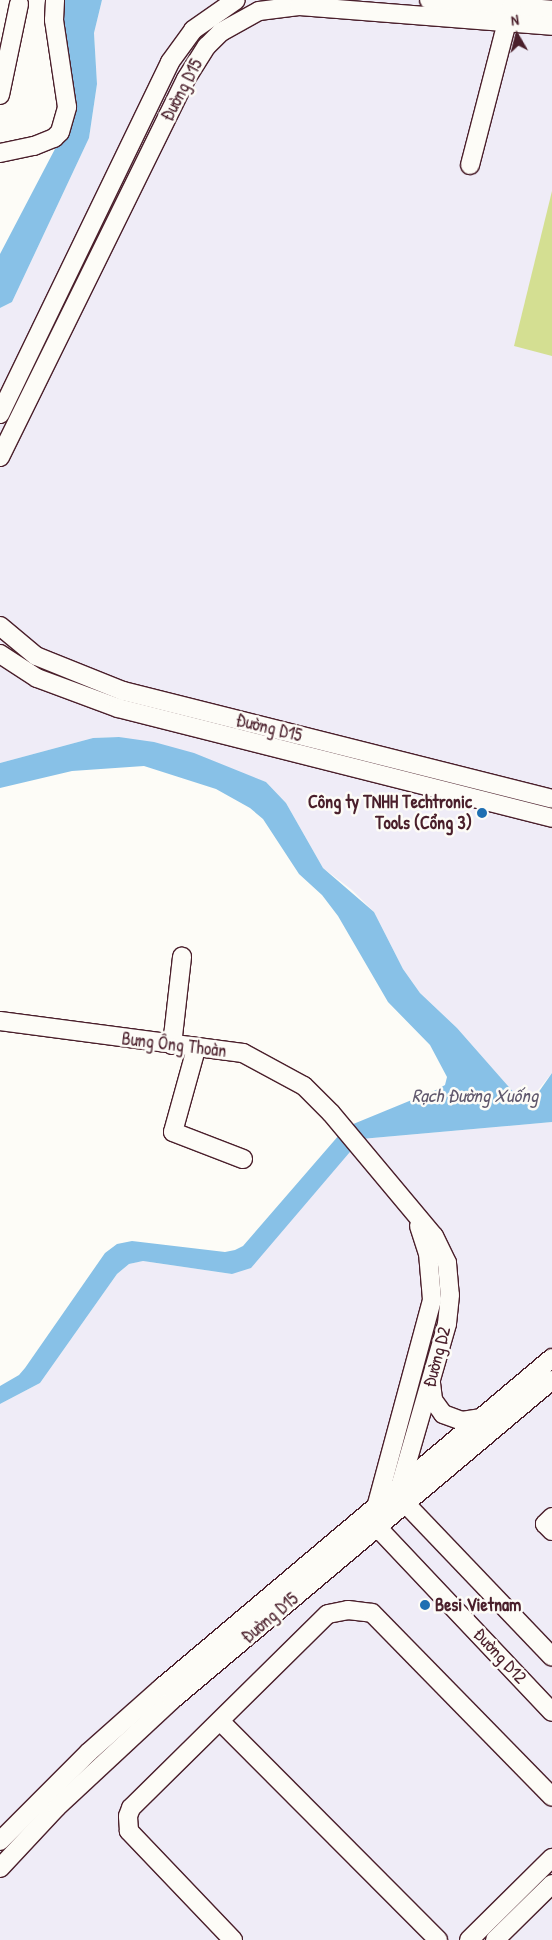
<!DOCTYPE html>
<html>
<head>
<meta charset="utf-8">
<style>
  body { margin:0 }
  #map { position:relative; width:552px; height:1940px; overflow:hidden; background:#fdfcf7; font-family:"Patrick Hand",sans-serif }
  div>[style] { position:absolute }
  .built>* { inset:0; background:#efecf7 }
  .green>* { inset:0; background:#d4df92 }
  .water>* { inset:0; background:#88c1e7 }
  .roads { filter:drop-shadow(1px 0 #4a1f2b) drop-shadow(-1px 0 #4a1f2b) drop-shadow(0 1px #4a1f2b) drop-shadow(0 -1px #4a1f2b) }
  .minor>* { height:18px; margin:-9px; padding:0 9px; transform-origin:9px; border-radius:9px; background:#fdfcf7 }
  .dots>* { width:14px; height:14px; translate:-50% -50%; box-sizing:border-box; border:2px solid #fdfcf7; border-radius:50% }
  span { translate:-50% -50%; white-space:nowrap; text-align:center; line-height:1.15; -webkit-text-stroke:5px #fdfcf7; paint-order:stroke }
  .street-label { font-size:18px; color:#4a1f2b }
  .poi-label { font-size:18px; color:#4a1f2b; font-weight:700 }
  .right { translate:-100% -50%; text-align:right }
  .left { translate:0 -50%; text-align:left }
  .water-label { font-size:19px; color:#60586d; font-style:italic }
  .north { position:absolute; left:492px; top:10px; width:50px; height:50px; -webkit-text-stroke:4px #fdfcf7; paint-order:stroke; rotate:352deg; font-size:14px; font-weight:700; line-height:20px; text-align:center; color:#4a1f2b }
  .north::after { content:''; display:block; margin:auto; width:18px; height:22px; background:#4a1f2b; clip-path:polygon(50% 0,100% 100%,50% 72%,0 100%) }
</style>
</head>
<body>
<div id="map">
  <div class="built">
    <i style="clip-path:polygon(102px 0,552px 0,552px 1073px,533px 1096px,516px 1095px,457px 1028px,420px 993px,403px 969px,374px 912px,352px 890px,323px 868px,286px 803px,266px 782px,119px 737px,93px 738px,0 763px,0 308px,12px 302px,89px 138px,97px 84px,94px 33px)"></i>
    <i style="clip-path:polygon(552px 1122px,552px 1940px,0 1940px,0 1404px,40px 1383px,117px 1274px,129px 1264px,143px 1261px,232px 1274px,361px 1139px)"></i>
  </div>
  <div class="green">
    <i style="clip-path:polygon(552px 191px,552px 356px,514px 346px)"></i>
  </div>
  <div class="water">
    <i style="clip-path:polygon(62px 0,102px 0,94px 33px,97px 84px,89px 138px,12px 302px,0 308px,0 254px,67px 126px)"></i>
    <i style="clip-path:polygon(119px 737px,154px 742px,194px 753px,266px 782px,286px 803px,323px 868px,374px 912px,403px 969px,420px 993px,457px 1028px,516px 1095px,525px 1097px,538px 1093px,552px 1073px,552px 1122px,361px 1139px,251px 1268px,232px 1274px,143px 1261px,129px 1264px,117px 1274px,40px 1383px,0 1404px,0 1386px,19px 1375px,25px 1368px,105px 1253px,117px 1244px,132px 1241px,225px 1252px,235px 1250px,243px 1246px,346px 1127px,436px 1090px,445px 1085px,447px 1077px,430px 1045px,388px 1002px,338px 916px,322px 895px,299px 874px,263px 819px,250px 808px,216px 789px,144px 766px,72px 771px,0 788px,0 763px,93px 738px)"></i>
  </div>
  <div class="roads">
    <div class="minor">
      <i style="left:429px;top:0;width:123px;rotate:4.6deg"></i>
      <i style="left:0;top:95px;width:93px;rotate:-78.2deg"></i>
      <i style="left:0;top:153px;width:35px;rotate:-12deg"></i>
      <i style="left:34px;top:146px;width:22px;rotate:-22deg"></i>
      <i style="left:54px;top:138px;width:8px;rotate:-45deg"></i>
      <i style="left:60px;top:132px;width:26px;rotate:-74deg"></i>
      <i style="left:67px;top:107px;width:88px;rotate:-98.5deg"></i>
      <i style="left:54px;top:20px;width:20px;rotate:-87deg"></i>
      <i style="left:470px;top:165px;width:163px;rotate:-75.5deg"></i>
      <i style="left:0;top:414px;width:391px;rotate:-64.2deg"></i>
      <i style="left:170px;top:62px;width:39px;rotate:-54deg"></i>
      <i style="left:193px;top:30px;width:52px;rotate:-34.9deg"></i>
      <i style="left:0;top:457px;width:421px;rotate:-63.8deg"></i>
      <i style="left:186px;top:79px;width:39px;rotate:-58deg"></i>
      <i style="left:207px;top:46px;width:20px;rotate:-45deg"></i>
      <i style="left:221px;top:32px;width:43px;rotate:-28.9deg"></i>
      <i style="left:259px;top:11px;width:40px;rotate:-7.1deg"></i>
      <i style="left:299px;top:6px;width:254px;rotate:4.5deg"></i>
      <i style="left:0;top:626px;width:47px;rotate:39.8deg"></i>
      <i style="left:36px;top:656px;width:94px;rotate:21.9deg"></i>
      <i style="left:123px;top:691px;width:442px;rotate:14.1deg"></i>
      <i style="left:0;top:654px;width:44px;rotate:33deg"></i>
      <i style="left:37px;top:678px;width:86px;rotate:20.3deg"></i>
      <i style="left:118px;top:708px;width:448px;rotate:14.2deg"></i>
      <i style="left:0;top:1021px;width:245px;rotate:7.5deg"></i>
      <i style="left:243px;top:1053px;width:69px;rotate:28.4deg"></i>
      <i style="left:304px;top:1086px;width:38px;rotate:45deg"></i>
      <i style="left:331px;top:1113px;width:160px;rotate:50.1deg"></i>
      <i style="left:434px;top:1236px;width:30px;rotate:64deg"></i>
      <i style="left:447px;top:1263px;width:32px;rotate:85deg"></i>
      <i style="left:450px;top:1295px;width:29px;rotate:96deg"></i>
      <i style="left:447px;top:1324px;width:170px;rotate:106.1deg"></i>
      <i style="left:400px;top:1487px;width:18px;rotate:71deg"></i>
      <i style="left:406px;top:1504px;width:211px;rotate:46.3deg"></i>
      <i style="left:172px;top:1045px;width:89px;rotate:-83.5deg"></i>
      <i style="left:196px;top:1049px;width:86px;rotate:105.5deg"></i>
      <i style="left:173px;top:1132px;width:75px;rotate:21.1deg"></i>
      <i style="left:419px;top:1226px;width:28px;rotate:72deg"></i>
      <i style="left:428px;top:1253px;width:47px;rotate:85.1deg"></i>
      <i style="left:432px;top:1300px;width:215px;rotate:105.1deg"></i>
      <i style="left:376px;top:1508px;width:20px;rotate:84deg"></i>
      <i style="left:378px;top:1528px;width:253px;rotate:46.6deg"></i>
      <i style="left:431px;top:1383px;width:17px;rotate:83deg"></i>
      <i style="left:433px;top:1400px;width:17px;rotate:54deg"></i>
      <i style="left:443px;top:1414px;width:20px;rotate:20deg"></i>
      <i style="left:462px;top:1421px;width:20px;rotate:-9deg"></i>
      <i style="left:552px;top:1517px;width:10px;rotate:135deg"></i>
      <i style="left:545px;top:1524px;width:10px;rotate:45deg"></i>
      <i style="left:220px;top:1721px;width:309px;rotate:45.1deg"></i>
      <i style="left:0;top:1841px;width:126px;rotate:-45deg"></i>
      <i style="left:89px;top:1752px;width:96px;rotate:-41.6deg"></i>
      <i style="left:161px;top:1688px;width:512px;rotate:-40.16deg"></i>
      <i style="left:0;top:1868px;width:83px;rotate:-46.9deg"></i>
      <i style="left:57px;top:1807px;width:157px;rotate:-42.9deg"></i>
      <i style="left:172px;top:1700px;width:497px;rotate:-40.1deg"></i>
      <i style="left:233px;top:1940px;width:151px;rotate:-133.7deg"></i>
      <i style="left:129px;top:1831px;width:15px;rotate:-94deg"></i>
      <i style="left:128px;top:1816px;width:9px;rotate:-69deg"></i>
      <i style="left:131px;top:1808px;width:276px;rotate:-44.6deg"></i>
      <i style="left:328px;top:1614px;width:20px;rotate:-11deg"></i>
      <i style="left:348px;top:1610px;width:24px;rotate:7deg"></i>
      <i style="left:372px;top:1613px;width:257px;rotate:45.6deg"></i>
      <i style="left:469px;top:1940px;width:117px;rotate:-44.7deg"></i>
      <i style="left:495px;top:1940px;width:80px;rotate:-44.5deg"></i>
    </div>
  </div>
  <div class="dots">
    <i style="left:482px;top:813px;background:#1f6fb2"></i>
    <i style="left:425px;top:1605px;background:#1f6fb2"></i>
  </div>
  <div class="street-label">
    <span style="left:182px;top:90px;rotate:-62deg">Đường D15</span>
    <span style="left:269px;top:728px;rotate:14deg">Đường D15</span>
    <span style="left:174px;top:1045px;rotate:7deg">Bưng Ông Thoàn</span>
    <span style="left:437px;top:1357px;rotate:-75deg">Đường D2</span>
    <span style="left:270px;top:1618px;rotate:-40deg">Đường D15</span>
    <span style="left:500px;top:1656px;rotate:47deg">Đường D12</span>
  </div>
  <div class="poi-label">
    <span class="right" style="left:472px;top:813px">Công ty TNHH Techtronic<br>Tools (Cổng 3)</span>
    <span class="left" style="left:435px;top:1605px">Besi Vietnam</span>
  </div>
  <div class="water-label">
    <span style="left:475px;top:1096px">Rạch Đường Xuống</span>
  </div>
  <div class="north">N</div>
</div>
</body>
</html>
